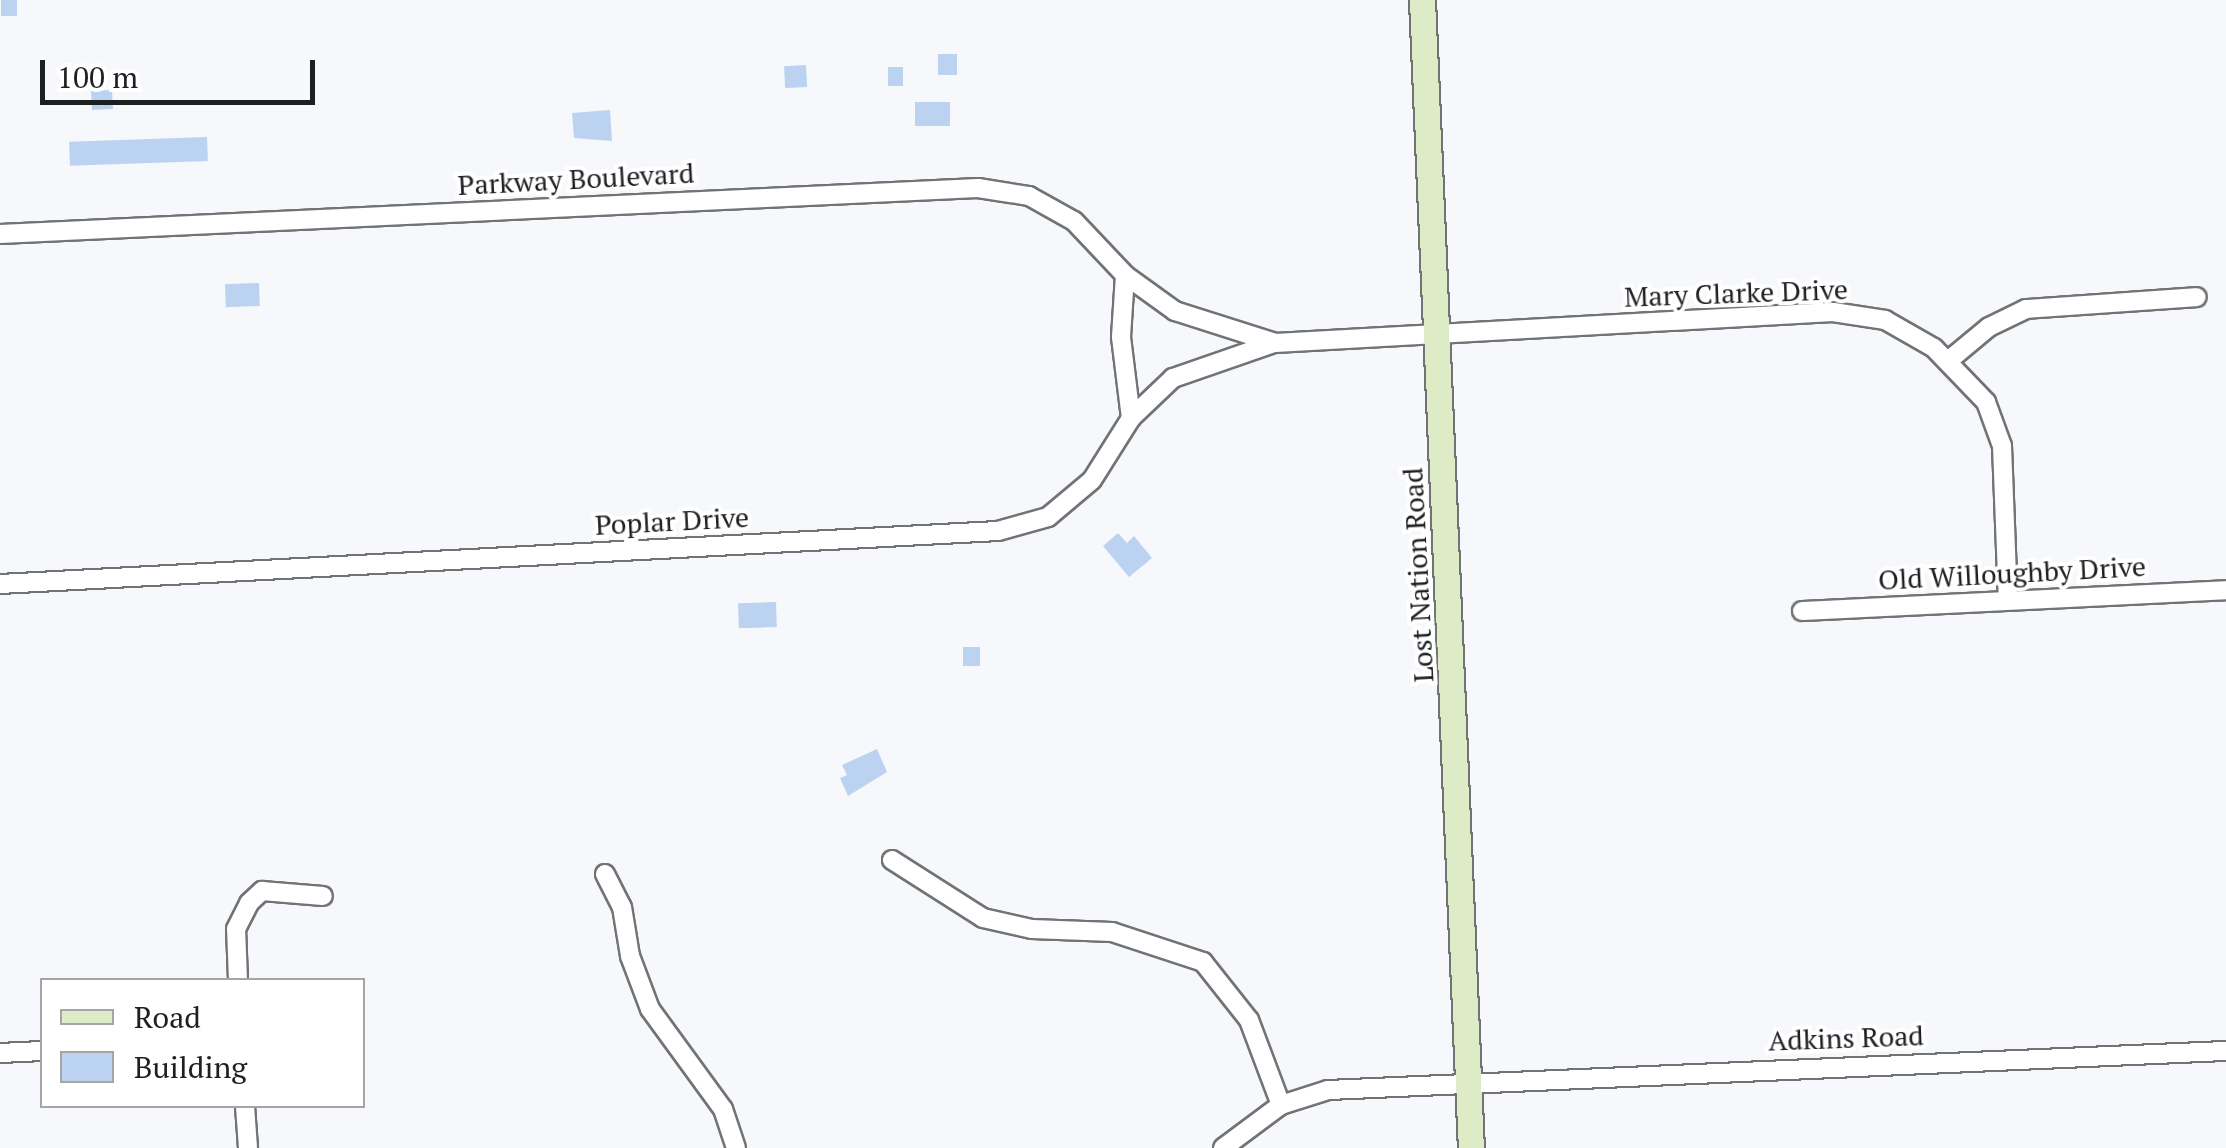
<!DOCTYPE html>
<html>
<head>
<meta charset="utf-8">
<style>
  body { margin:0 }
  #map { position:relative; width:2226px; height:1148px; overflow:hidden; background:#f6f8fb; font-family:"PT Serif",serif }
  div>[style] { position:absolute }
  .building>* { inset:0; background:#bbd3f1; transform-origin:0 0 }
  .roads { filter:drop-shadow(2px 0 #717375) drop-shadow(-2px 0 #717375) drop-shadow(0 2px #717375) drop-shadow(0 -2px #717375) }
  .street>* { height:18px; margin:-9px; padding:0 9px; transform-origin:9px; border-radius:9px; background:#fff }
  .secondary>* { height:25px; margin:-12.5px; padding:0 12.5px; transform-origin:12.5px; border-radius:12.5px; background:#ddebc6 }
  span { translate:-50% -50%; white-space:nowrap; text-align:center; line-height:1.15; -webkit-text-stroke:8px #fff; paint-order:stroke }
  .street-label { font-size:28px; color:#1e1f20 }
  .legend { position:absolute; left:40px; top:978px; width:325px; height:130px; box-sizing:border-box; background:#fff; border:2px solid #a5a5a6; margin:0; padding:12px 18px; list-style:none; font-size:30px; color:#1e1f20 }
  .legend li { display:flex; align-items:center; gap:20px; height:50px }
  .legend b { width:50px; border:2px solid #a5a5a6 }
  .scale { position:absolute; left:40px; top:60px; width:275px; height:45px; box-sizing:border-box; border:5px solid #1e1f20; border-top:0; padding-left:12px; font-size:30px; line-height:35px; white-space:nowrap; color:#1e1f20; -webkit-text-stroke:8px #fff; paint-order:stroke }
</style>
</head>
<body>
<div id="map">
  <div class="building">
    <i style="left:1px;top:0;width:16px;height:16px"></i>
    <i style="left:938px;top:54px;width:19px;height:21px"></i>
    <i style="left:806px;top:65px;width:22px;height:22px;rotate:87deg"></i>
    <i style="left:888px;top:67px;width:15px;height:19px"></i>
    <i style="left:112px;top:90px;width:19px;height:21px;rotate:87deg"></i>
    <i style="left:950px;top:102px;width:24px;height:35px;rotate:90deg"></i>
    <i style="clip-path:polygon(610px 110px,612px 141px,574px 138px,572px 113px)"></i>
    <i style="left:207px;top:137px;width:24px;height:138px;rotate:88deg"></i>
    <i style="left:259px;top:283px;width:23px;height:34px;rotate:88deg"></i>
    <i style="clip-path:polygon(1118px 533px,1127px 543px,1134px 536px,1152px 558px,1129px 577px,1103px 546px)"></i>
    <i style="left:776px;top:602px;width:25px;height:38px;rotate:88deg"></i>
    <i style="left:963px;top:647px;width:17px;height:19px"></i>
    <i style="clip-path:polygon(877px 749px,887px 772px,848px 796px,840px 778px,847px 775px,842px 765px)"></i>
  </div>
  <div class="roads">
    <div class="street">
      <i style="left:0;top:234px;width:979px;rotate:-2.69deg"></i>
      <i style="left:978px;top:188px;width:52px;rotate:8.9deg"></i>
      <i style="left:1029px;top:196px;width:51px;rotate:29.1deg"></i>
      <i style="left:1074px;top:221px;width:74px;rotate:46.6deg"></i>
      <i style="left:1125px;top:275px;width:62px;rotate:35.8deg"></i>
      <i style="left:1175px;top:311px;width:105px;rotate:17.7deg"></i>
      <i style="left:1275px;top:343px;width:559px;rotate:-3.18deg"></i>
      <i style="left:1833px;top:312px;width:53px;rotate:8.7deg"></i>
      <i style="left:1885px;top:320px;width:56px;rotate:29.7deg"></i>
      <i style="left:1934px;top:348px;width:75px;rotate:46.1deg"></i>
      <i style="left:1986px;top:402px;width:47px;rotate:70deg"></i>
      <i style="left:2002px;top:446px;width:154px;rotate:87.8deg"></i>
      <i style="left:1125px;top:275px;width:62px;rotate:93.7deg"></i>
      <i style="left:1121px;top:337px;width:82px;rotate:83deg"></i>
      <i style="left:1948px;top:361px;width:53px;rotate:-39.7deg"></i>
      <i style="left:1989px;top:327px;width:41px;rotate:-25.9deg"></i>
      <i style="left:2026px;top:309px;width:171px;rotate:-4deg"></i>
      <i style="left:0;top:584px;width:999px;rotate:-3.04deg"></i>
      <i style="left:998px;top:531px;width:52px;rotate:-15.6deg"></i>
      <i style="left:1048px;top:517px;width:57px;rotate:-40.1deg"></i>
      <i style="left:1092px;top:480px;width:73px;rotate:-57.8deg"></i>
      <i style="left:1131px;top:418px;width:58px;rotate:-43.6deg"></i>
      <i style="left:1173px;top:378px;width:104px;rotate:-19.1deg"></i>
      <i style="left:1802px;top:611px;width:425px;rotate:-2.8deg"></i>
      <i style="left:892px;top:860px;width:108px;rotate:32.5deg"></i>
      <i style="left:983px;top:918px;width:50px;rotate:12.7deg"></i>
      <i style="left:1032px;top:929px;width:80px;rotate:2.1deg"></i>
      <i style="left:1112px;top:932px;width:96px;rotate:18.2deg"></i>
      <i style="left:1203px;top:962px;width:74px;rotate:51.6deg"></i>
      <i style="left:1249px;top:1020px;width:91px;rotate:69.4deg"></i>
      <i style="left:605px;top:874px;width:37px;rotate:63deg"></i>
      <i style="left:622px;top:907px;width:50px;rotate:80.7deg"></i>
      <i style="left:630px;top:956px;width:57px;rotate:69.3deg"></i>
      <i style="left:650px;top:1009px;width:124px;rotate:53.9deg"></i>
      <i style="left:723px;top:1109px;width:41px;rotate:71.6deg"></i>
      <i style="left:238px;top:980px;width:51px;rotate:-92.2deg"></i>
      <i style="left:236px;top:929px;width:29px;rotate:-63deg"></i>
      <i style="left:249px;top:903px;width:18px;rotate:-43deg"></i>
      <i style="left:262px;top:891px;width:61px;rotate:4.7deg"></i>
      <i style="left:0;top:1053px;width:42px;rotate:-2.7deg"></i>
      <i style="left:245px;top:1106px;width:42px;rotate:85.9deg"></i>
      <i style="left:1223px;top:1148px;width:72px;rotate:-36.6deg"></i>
      <i style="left:1281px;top:1105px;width:49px;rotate:-17.7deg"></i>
      <i style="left:1328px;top:1090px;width:899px;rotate:-2.49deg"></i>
    </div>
    <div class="secondary">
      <i style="left:1422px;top:0;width:1149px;rotate:87.56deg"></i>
    </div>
  </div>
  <div class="street-label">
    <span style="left:576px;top:179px;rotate:-3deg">Parkway Boulevard</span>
    <span style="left:1736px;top:293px;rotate:-2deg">Mary Clarke Drive</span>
    <span style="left:672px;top:521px;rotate:-3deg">Poplar Drive</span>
    <span style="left:2012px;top:573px;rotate:-3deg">Old Willoughby Drive</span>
    <span style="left:1418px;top:575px;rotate:-93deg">Lost Nation Road</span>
    <span style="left:1846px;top:1038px;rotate:-2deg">Adkins Road</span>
  </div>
  <ul class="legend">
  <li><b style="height:12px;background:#ddebc6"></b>Road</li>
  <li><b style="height:28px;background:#bbd3f1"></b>Building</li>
  </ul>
  <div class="scale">100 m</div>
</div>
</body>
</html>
